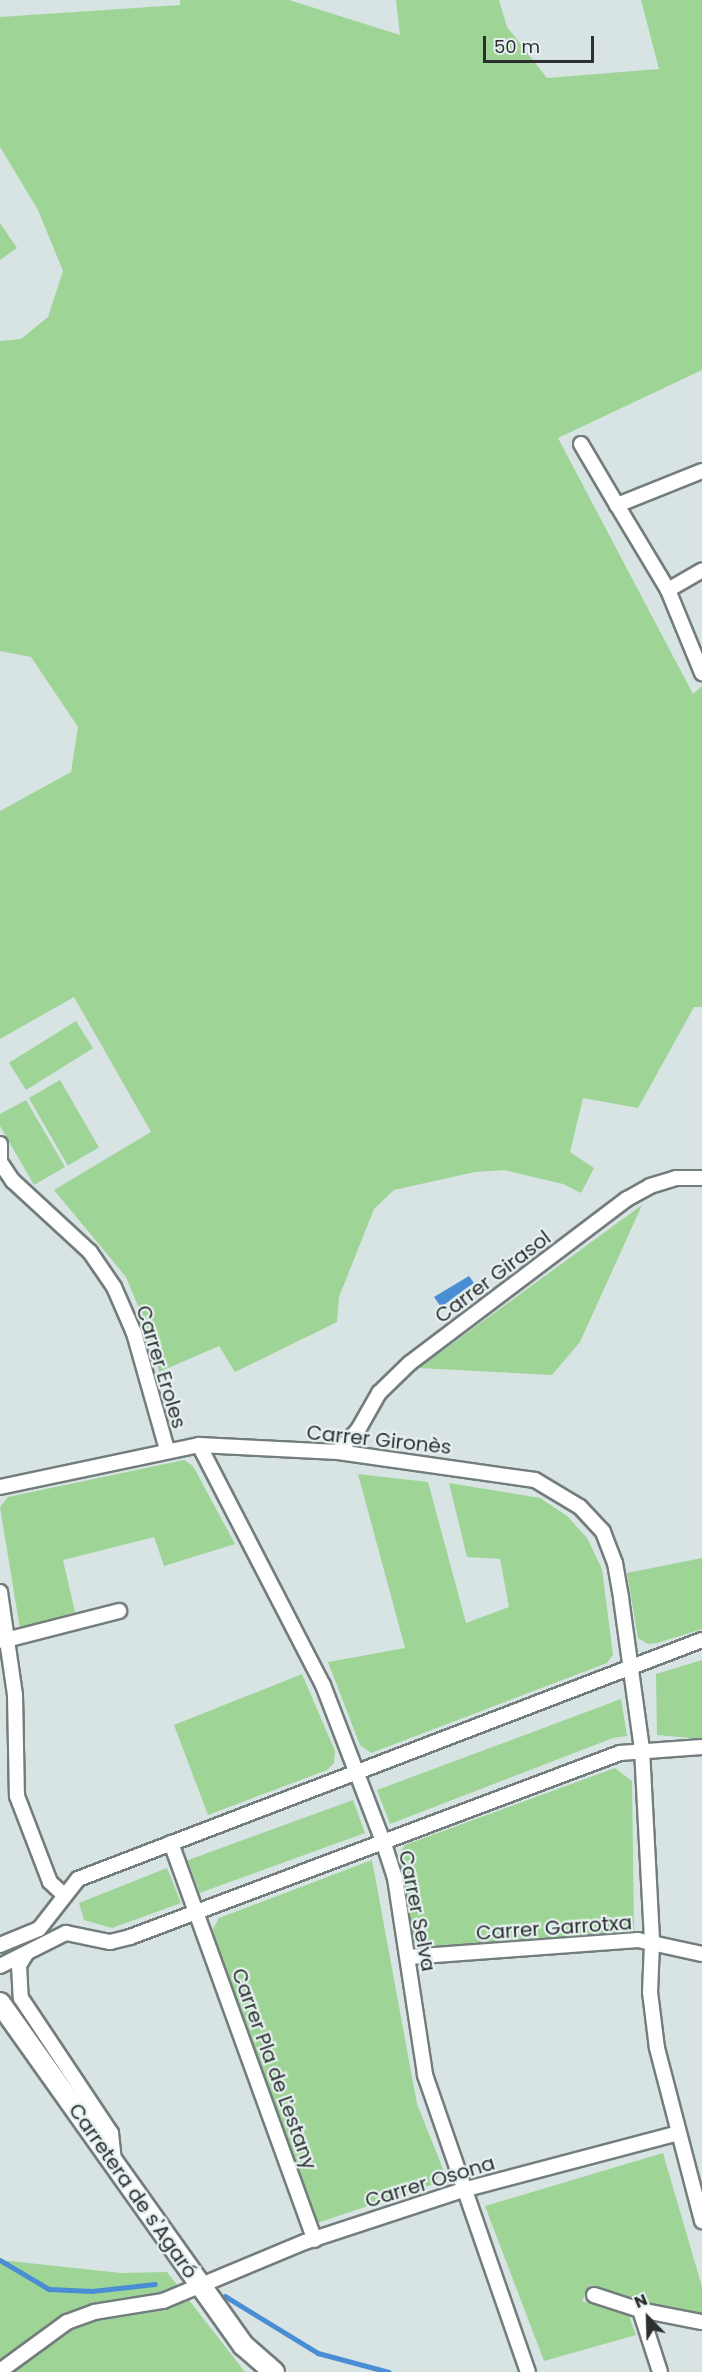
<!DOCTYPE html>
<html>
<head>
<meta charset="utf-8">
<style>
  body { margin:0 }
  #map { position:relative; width:702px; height:2372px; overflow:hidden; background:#d8e3e3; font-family:Poppins,sans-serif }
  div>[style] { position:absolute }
  .green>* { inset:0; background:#9ed596; transform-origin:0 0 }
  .water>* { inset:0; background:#498dd4 }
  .stream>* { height:4.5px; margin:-2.25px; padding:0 2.25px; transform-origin:2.25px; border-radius:2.25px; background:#498dd4 }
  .roads { filter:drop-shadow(2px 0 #747d7d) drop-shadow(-2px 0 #747d7d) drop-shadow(0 2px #747d7d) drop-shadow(0 -2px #747d7d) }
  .street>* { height:14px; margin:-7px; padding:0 7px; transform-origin:7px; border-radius:7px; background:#fff }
  .secondary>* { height:20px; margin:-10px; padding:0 10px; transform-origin:10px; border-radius:10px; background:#fff }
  span { translate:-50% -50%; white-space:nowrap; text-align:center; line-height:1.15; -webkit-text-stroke:4.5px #e6f0f0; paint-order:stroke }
  .street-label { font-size:20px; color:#2b2f2f }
  .north { position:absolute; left:618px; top:2288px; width:60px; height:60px; -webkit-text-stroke:4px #e6f0f0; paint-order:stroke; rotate:337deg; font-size:16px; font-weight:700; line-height:24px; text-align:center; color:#2b2f2f }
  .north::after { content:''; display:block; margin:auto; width:21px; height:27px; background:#2b2f2f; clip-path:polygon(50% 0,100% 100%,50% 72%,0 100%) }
  .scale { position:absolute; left:483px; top:36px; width:111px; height:27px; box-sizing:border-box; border:3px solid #2b2f2f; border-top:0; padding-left:8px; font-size:18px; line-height:21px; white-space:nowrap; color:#2b2f2f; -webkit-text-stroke:4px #e6f0f0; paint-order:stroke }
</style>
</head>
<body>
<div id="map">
  <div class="green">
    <i style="clip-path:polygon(180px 0,289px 0,400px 35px,396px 0,499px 0,507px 27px,547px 78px,659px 69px,641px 0,702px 0,702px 370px,558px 438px,693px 694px,702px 686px,702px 1007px,694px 1007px,638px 1108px,583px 1098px,570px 1152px,594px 1168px,581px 1193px,563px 1184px,504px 1170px,475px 1172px,394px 1190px,374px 1209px,339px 1297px,337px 1322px,235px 1372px,219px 1346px,159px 1372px,148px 1330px,126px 1277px,54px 1190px,151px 1132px,74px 997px,0 1039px,0 811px,71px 772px,78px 727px,31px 657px,0 651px,0 341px,21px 339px,48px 317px,63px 271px,38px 210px,0 147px,0 17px,180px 5px)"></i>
    <i style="clip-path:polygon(0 223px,17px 248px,0 260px)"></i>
    <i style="left:76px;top:1021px;width:32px;height:79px;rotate:58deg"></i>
    <i style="left:60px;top:1080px;width:78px;height:36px;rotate:60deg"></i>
    <i style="clip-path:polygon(26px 1100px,65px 1167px,34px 1185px,0 1126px,0 1114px)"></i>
    <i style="clip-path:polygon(642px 1205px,580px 1342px,552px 1375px,419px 1368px)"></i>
    <i style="clip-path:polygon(184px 1460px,193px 1466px,235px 1544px,164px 1566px,154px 1537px,63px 1560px,75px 1612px,20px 1629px,0 1507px,8px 1497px)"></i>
    <i style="clip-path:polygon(358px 1474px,428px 1482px,466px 1623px,509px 1607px,500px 1559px,467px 1557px,449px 1483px,540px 1498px,567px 1516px,587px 1538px,602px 1569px,613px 1655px,607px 1663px,371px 1753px,360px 1745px,328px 1662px,405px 1648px)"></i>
    <i style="clip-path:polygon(702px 1558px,702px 1629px,657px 1643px,648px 1644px,638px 1638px,627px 1573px)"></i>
    <i style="clip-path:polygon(702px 1660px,702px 1739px,657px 1735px,656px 1674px)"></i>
    <i style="clip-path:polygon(302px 1674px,335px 1751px,334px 1763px,327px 1770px,208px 1815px,174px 1725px)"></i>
    <i style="clip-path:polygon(621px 1699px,627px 1736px,613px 1738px,390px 1824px,377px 1790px)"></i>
    <i style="clip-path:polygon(615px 1768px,632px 1781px,634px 1931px,423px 1947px,412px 1941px,397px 1857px,405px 1845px)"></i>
    <i style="left:353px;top:1800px;width:35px;height:176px;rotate:70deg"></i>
    <i style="clip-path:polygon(372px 1860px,417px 2104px,443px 2169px,434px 2184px,314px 2224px,218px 1964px,213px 1929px,219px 1918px)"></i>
    <i style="clip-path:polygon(167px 1868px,181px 1903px,112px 1928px,84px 1920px,79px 1903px)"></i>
    <i style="clip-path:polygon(663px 2153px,702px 2287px,702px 2320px,590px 2285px,582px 2301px,628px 2313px,636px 2335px,544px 2361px,485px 2206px)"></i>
    <i style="clip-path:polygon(0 2260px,121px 2273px,167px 2272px,245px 2372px,4px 2372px,0 2368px)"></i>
  </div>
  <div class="water">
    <i style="clip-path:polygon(469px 1276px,474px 1283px,441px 1307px,434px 1297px)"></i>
  </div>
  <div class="stream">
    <i style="left:0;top:2260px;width:57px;rotate:30.6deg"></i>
    <i style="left:49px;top:2289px;width:43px;rotate:2.7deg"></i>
    <i style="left:92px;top:2291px;width:63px;rotate:-6.3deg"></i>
    <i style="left:225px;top:2296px;width:109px;rotate:31.5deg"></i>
    <i style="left:318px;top:2353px;width:73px;rotate:15deg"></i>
  </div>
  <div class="roads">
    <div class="street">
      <i style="left:581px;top:444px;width:71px;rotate:59.5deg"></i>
      <i style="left:702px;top:471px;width:92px;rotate:158.2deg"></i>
      <i style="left:617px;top:505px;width:99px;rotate:59deg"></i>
      <i style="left:668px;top:590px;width:39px;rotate:-30deg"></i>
      <i style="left:668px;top:590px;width:90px;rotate:67.7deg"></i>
      <i style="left:0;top:1144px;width:16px;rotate:90deg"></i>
      <i style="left:0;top:1162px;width:23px;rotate:56deg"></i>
      <i style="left:13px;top:1181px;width:105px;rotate:42.7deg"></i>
      <i style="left:90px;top:1252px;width:42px;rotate:55.6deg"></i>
      <i style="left:114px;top:1287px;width:50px;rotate:66.5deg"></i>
      <i style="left:134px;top:1333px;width:122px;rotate:74.2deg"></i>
      <i style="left:199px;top:1445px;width:270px;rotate:62.7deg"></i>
      <i style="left:323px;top:1685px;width:167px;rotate:69deg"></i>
      <i style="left:383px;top:1841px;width:39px;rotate:72deg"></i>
      <i style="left:395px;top:1878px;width:199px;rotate:81.3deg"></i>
      <i style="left:425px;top:2075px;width:314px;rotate:70.9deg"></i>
      <i style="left:338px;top:1452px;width:30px;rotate:-48deg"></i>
      <i style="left:358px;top:1430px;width:43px;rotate:-60.4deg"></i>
      <i style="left:379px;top:1393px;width:43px;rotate:-44.1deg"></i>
      <i style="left:410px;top:1363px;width:272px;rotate:-37.1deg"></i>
      <i style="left:627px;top:1199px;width:26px;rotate:-29deg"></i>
      <i style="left:650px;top:1186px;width:27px;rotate:-17deg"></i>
      <i style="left:676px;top:1178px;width:26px"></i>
      <i style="left:0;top:1487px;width:203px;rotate:-11.9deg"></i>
      <i style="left:199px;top:1445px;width:139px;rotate:2.9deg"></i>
      <i style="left:338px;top:1452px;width:199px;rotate:8.1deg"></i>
      <i style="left:535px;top:1480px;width:52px;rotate:31deg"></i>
      <i style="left:580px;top:1507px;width:34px;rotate:47deg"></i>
      <i style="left:603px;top:1532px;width:33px;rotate:69deg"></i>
      <i style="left:615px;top:1563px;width:36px;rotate:80deg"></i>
      <i style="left:621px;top:1598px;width:152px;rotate:82.1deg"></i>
      <i style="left:642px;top:1749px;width:194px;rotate:87deg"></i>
      <i style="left:652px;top:1943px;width:49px;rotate:92.3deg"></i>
      <i style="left:650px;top:1992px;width:56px;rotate:82.9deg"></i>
      <i style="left:657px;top:2048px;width:179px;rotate:75.4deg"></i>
      <i style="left:0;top:1592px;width:104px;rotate:81.7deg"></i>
      <i style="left:15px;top:1695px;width:101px;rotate:88.9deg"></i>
      <i style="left:17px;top:1796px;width:92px;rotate:69deg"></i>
      <i style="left:50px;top:1882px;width:18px;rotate:43deg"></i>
      <i style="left:2px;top:1641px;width:121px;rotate:-14.4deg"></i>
      <i style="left:171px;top:1843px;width:422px;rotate:70.1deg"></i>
      <i style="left:0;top:1945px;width:42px;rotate:-22.3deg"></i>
      <i style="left:39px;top:1929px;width:63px;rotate:-52deg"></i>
      <i style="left:78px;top:1879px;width:668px;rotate:-20.96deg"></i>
      <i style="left:26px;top:1954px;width:13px;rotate:122deg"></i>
      <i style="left:19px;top:1965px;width:33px;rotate:87deg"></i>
      <i style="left:21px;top:1998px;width:162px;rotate:56.3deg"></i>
      <i style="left:111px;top:2133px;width:29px;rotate:84deg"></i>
      <i style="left:408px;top:1957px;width:231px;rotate:-4.2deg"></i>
      <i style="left:638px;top:1940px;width:66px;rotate:12.3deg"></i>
      <i style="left:0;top:1966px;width:74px;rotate:-26.6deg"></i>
      <i style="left:66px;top:1933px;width:45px;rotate:11.6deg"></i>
      <i style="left:110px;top:1942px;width:21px;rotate:-14deg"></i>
      <i style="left:130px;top:1937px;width:523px;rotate:-20.58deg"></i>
      <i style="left:620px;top:1753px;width:82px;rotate:-4.2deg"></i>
      <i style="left:594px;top:2295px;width:48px;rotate:18.1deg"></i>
      <i style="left:640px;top:2310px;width:63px;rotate:11deg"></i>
      <i style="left:640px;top:2310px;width:65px;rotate:72.1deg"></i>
      <i style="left:0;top:2371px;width:83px;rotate:-36.2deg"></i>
      <i style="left:67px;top:2322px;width:29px;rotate:-20deg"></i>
      <i style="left:94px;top:2312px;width:70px;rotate:-9.1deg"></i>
      <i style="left:163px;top:2301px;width:154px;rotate:-22.6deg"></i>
      <i style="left:305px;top:2242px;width:166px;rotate:-18.2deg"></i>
      <i style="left:463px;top:2190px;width:223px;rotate:-14.8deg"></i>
    </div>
    <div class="secondary">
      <i style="left:0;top:2003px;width:420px;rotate:54.6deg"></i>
      <i style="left:243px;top:2345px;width:41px;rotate:41.1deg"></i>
    </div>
  </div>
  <div class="street-label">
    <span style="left:493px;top:1277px;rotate:-37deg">Carrer Girasol</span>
    <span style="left:161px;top:1367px;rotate:73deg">Carrer Eroles</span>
    <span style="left:379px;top:1440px;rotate:6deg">Carrer Gironès</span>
    <span style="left:417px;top:1911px;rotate:79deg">Carrer Selva</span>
    <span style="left:554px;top:1928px;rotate:-4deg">Carrer Garrotxa</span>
    <span style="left:274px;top:2069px;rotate:70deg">Carrer Pla de Ľestany</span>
    <span style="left:430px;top:2182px;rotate:-17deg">Carrer Osona</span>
    <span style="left:133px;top:2191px;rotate:55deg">Carretera de s'Agaró</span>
  </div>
  <div class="north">N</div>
  <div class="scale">50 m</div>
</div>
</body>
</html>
